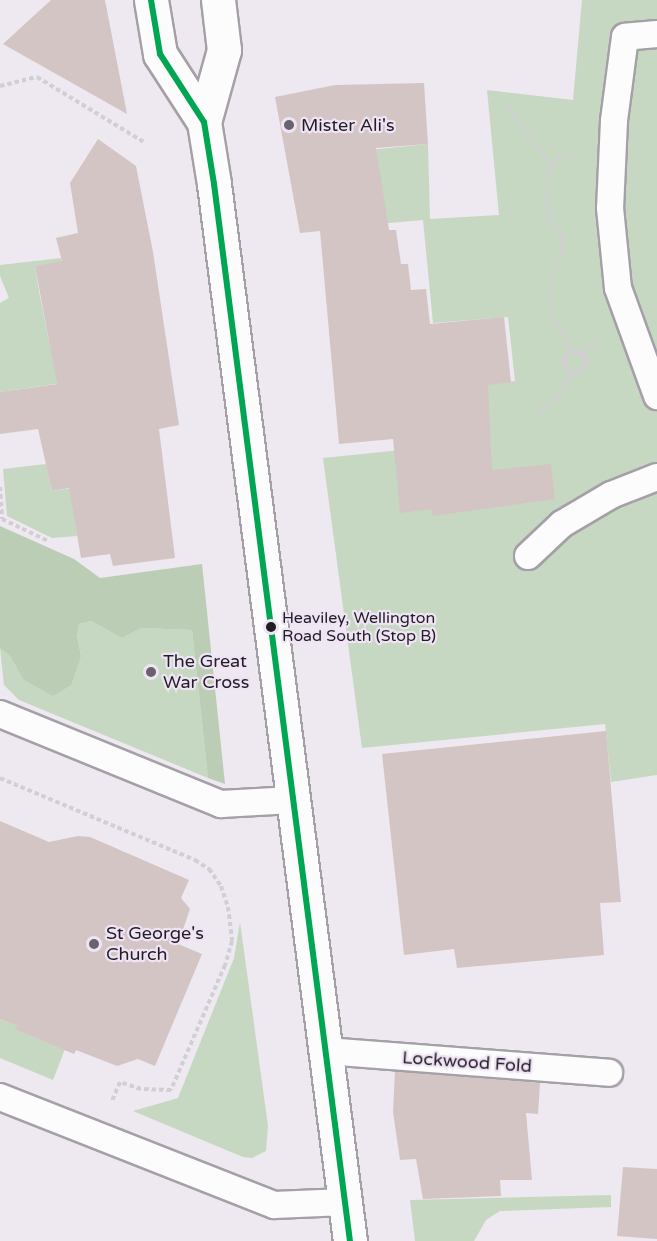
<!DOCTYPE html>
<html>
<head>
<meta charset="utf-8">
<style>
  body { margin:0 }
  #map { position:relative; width:657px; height:1241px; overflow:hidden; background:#eee8f1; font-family:"Varela Round",sans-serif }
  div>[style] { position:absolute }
  .green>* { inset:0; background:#c6d8c1 }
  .forest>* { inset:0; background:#bbcdb5 }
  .building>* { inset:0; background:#d3c5c4 }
  .path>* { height:4px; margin-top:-2px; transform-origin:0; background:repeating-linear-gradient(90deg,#d1cfd2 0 4.5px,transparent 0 7.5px) }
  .path>.ring { margin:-2px; padding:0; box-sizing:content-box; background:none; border:4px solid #d1cfd2; border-radius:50% }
  .roads { filter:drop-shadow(2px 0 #a5a0a7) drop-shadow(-2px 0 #a5a0a7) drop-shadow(0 2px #a5a0a7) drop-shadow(0 -2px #a5a0a7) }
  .lane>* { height:26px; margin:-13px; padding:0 13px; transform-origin:13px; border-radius:13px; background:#fcfcfd }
  .highway>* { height:33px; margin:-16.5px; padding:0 16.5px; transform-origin:16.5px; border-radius:16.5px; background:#fcfcfd }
  .bus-1>* { height:6px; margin:-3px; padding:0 3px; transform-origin:3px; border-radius:3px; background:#00a651 }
  .dots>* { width:16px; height:16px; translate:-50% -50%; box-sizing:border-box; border:3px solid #efe4f5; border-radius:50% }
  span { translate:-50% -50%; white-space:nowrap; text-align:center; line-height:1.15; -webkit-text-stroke:4.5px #efe4f5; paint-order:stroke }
  .bus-label { font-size:16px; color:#211d23 }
  .left { translate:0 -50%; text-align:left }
  .poi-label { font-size:18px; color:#211d23 }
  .street-label { font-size:18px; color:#211d23 }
</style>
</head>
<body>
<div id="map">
  <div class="green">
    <i style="clip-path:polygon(582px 0,657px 0,657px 775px,611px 782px,605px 724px,362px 748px,323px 458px,401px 450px,417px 392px,515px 381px,508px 317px,433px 323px,423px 220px,367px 225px,349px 152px,428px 144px,430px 219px,499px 215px,487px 90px,573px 100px)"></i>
    <i style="clip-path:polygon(61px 258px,62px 262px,35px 266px,39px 291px,50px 346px,82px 380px,0 392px,0 303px,9px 298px,0 276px,0 265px)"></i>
    <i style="clip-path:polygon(46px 464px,52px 491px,99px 484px,74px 513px,77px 536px,52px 538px,7px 516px,3px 469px)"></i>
    <i style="clip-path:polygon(91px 621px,122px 638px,142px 628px,192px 630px,208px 778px,19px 700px,4px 685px,0 648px,10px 656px,23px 679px,81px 656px,77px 634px,79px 624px)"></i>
    <i style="clip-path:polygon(240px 922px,268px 1126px,266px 1151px,252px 1158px,243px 1157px,133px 1111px,178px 1098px,234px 958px)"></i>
    <i style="clip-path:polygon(0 1019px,17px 1026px,16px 1029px,65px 1049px,53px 1080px,0 1058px)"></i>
    <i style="clip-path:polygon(611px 1195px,611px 1207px,500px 1211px,486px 1220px,474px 1241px,415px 1241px,410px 1200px)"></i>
  </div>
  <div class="forest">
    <i style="clip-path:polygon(0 526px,74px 559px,100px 578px,202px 564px,225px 784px,208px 778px,192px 630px,142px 628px,122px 638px,91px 621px,79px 624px,77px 635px,81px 656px,71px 685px,53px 696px,23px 679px,10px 656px,0 648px)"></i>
  </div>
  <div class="building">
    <i style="clip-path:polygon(51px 0,105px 0,127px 114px,3px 44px)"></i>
    <i style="clip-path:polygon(424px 83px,428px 144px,376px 148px,389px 230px,396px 230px,401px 264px,408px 264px,411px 290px,426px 289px,430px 324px,504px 317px,511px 382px,488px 385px,492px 470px,551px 464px,555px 499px,433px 516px,431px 509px,400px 513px,393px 439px,339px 444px,320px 231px,300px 233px,275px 97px,335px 85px)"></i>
    <i style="clip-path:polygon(98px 139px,136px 166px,153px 252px,179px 425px,159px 429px,175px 558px,113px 566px,110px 554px,81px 558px,69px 488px,52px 491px,38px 429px,0 434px,0 392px,57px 384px,35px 266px,62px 261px,56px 238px,78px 233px,70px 183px)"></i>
    <i style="clip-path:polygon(606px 731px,621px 902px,600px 903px,604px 955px,457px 968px,454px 949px,404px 955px,382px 754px)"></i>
    <i style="clip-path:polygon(0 821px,49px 842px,78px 836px,90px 837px,189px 880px,181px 898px,190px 909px,178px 944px,202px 954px,155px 1066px,138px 1059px,117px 1066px,76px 1050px,74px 1054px,15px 1029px,17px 1026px,0 1019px)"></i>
    <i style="clip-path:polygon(395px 1071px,540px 1083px,538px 1114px,526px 1113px,532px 1180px,500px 1180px,501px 1196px,423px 1199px,416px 1159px,400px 1160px,393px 1112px)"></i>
    <i style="clip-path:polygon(623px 1167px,657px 1169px,657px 1239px,617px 1236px)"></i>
  </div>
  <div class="path">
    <i style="left:0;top:86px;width:38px;rotate:-14deg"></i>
    <i style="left:37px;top:77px;width:125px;rotate:31.3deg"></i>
    <i style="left:509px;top:108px;width:69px;rotate:53.3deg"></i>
    <i style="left:550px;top:163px;width:43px;rotate:94deg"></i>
    <i style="left:547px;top:206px;width:12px;rotate:81deg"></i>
    <i style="left:549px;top:218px;width:16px;rotate:47deg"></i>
    <i style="left:560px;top:230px;width:7px;rotate:74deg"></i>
    <i style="left:562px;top:237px;width:13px;rotate:90deg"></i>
    <i style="left:562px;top:250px;width:23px;rotate:110deg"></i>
    <i style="left:554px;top:272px;width:23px;rotate:100deg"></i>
    <i style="left:550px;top:295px;width:17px;rotate:83deg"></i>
    <i style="left:552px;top:312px;width:43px;rotate:64deg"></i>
    <i style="left:550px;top:163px;width:29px;rotate:-18deg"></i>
    <i class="ring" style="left:564px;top:351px;width:18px;height:18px"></i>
    <i style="left:582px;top:354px;width:21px;rotate:-43deg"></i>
    <i style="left:539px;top:413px;width:15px;rotate:-32deg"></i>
    <i style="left:552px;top:405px;width:38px;rotate:-57deg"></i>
    <i style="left:0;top:487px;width:32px;rotate:86deg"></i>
    <i style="left:2px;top:519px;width:51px;rotate:25.6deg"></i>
    <i style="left:0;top:778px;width:212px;rotate:22.8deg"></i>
    <i style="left:195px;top:860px;width:17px;rotate:33deg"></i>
    <i style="left:209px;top:869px;width:21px;rotate:55deg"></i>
    <i style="left:221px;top:886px;width:22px;rotate:72deg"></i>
    <i style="left:228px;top:907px;width:34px;rotate:83deg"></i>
    <i style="left:232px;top:941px;width:25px;rotate:106deg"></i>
    <i style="left:225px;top:965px;width:136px;rotate:113.4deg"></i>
    <i style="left:171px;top:1090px;width:30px;rotate:-178deg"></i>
    <i style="left:141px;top:1089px;width:22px;rotate:-162deg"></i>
    <i style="left:120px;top:1082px;width:21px;rotate:113deg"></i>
  </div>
  <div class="roads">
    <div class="lane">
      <i style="left:657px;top:34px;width:32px;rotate:175deg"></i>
      <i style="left:625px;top:37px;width:85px;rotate:97.5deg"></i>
      <i style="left:614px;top:121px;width:87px;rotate:92.6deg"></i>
      <i style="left:610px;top:208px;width:80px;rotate:84.3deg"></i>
      <i style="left:618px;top:288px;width:115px;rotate:70.1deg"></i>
      <i style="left:528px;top:556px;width:47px;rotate:-43.3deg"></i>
      <i style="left:562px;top:524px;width:57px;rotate:-30.6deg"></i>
      <i style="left:611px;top:495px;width:49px;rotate:-21.4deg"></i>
      <i style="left:0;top:714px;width:239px;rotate:22.2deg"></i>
      <i style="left:221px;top:804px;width:72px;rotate:-3.2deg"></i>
      <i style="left:326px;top:1051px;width:284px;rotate:4.4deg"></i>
      <i style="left:0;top:1097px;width:295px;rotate:21.5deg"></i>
      <i style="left:274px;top:1205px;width:71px;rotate:-2.4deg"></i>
    </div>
    <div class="highway">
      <i style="left:151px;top:0;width:55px;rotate:80.5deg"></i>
      <i style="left:160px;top:54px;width:81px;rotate:57.1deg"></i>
      <i style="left:204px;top:122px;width:63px;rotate:80.8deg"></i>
      <i style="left:214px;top:184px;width:1066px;rotate:82.67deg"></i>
      <i style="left:204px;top:122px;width:75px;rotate:-74.5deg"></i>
      <i style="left:224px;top:50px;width:50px;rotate:-96.8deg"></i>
    </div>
  </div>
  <div class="bus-1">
    <i style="left:151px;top:0;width:55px;rotate:80.5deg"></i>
    <i style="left:160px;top:54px;width:81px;rotate:57.1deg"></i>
    <i style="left:204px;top:122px;width:63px;rotate:80.8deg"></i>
    <i style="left:214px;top:184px;width:1066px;rotate:82.67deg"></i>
  </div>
  <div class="dots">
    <i style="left:289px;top:125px;background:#69646b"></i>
    <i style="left:271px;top:627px;background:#211d23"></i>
    <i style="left:151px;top:672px;background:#69646b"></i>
    <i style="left:94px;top:944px;background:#69646b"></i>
  </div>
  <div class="bus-label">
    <span class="left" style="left:282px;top:627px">Heaviley, Wellington<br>Road South (Stop B)</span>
  </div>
  <div class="poi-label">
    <span class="left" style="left:301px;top:125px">Mister Ali's</span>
    <span class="left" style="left:163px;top:672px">The Great<br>War Cross</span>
    <span class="left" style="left:106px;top:944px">St George's<br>Church</span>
  </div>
  <div class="street-label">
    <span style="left:467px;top:1062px;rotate:4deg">Lockwood Fold</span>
  </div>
</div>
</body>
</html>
